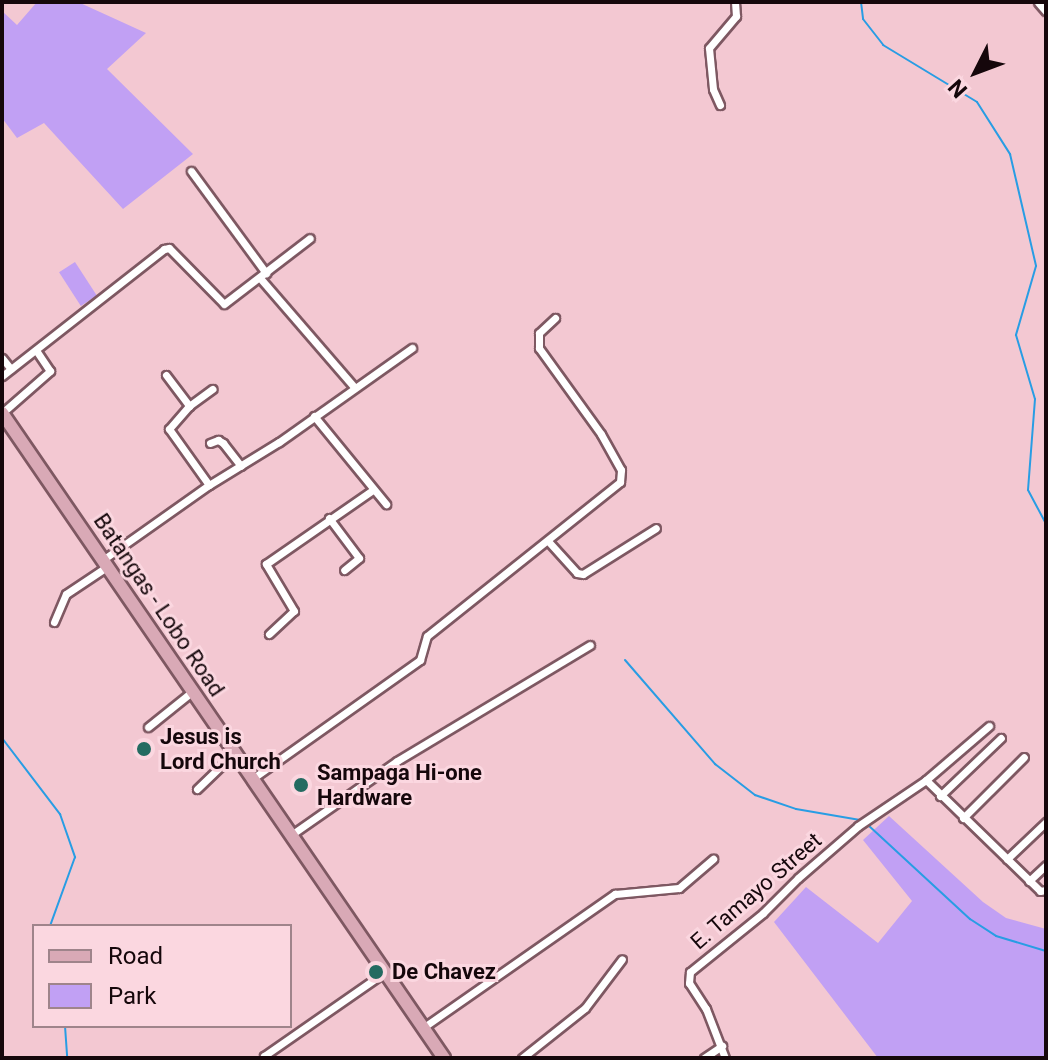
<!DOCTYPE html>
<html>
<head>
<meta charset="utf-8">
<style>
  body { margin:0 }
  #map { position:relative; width:1048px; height:1060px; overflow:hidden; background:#f3c8d2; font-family:Roboto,sans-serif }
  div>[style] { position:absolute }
  .green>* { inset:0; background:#c1a0f4; transform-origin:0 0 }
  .stream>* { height:2px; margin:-1px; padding:0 1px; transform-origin:1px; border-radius:1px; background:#289de4 }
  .roads { filter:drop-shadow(2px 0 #7e5862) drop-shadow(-2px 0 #7e5862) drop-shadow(0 2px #7e5862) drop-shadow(0 -2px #7e5862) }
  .minor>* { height:7px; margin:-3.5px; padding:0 3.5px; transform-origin:3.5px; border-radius:3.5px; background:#fff }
  .tertiary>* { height:9px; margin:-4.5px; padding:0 4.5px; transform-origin:4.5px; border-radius:4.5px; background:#fff }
  .primary>* { height:12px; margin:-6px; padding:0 6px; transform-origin:6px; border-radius:6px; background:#d9a9b6 }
  .dots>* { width:22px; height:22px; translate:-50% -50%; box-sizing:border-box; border:4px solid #fbd7e0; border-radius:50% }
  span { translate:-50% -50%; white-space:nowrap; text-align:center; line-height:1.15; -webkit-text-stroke:6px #fbd7e0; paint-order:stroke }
  .street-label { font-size:22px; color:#15070b }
  .poi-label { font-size:22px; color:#15070b; font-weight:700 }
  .left { translate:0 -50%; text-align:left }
  .frame { position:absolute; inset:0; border:4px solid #15070b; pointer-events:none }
  .legend { position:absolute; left:32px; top:924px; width:260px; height:104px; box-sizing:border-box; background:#fbd7e0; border:2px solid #9f848b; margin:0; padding:10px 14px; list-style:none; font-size:24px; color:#15070b }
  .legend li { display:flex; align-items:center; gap:16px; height:40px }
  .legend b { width:40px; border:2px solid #9f848b }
  .north { position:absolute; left:936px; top:32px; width:80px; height:80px; -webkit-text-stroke:6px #fbd7e0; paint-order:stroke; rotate:228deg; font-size:22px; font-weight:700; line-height:32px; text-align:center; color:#15070b }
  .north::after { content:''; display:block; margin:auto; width:28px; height:36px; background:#15070b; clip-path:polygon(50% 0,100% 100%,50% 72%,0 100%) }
</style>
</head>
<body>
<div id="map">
  <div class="green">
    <i style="clip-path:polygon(37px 2px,78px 2px,146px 33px,107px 69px,193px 154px,123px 209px,44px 123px,17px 138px,2px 118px,2px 11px,17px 25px)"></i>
    <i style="left:75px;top:262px;width:40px;height:19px;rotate:57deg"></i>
    <i style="clip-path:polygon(889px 816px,983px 902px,1006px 918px,1046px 929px,1046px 1058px,878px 1058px,774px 922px,806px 887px,878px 943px,912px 901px,863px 840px)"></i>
  </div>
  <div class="stream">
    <i style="left:861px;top:2px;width:17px;rotate:83deg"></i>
    <i style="left:863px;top:19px;width:33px;rotate:52deg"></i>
    <i style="left:883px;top:45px;width:110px;rotate:31.2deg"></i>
    <i style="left:977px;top:102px;width:62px;rotate:57.6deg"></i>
    <i style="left:1010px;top:154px;width:115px;rotate:76.9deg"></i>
    <i style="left:1036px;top:266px;width:72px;rotate:106.2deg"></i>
    <i style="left:1016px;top:335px;width:67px;rotate:73.5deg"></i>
    <i style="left:1035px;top:399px;width:91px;rotate:94.4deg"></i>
    <i style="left:1028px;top:490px;width:38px;rotate:62deg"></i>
    <i style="left:625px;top:660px;width:138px;rotate:49.1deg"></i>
    <i style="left:715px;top:764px;width:51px;rotate:37.8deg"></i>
    <i style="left:755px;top:795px;width:43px;rotate:18.9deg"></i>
    <i style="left:796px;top:809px;width:65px;rotate:9.8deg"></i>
    <i style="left:2px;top:738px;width:96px;rotate:52.7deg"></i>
    <i style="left:60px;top:814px;width:46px;rotate:70.8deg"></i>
    <i style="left:75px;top:857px;width:73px;rotate:109.9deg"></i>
    <i style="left:868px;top:825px;width:139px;rotate:42.7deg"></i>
    <i style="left:970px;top:919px;width:31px;rotate:33deg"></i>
    <i style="left:996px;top:936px;width:52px;rotate:16.7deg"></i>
    <i style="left:65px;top:1026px;width:32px;rotate:86deg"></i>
  </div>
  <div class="roads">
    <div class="minor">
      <i style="left:720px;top:105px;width:17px;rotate:-114deg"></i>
      <i style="left:713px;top:89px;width:41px;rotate:-95.6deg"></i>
      <i style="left:709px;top:48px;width:42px;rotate:-49.8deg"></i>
      <i style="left:736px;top:16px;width:14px;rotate:-94deg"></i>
      <i style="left:191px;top:171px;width:127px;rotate:53.7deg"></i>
      <i style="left:260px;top:278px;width:144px;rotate:49.2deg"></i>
      <i style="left:2px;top:358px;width:14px;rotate:51deg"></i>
      <i style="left:166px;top:375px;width:39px;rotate:53deg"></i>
      <i style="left:2px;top:376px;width:206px;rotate:-38.1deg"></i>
      <i style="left:164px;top:249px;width:5px;rotate:-11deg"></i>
      <i style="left:169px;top:248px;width:78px;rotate:45.5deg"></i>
      <i style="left:224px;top:304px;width:108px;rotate:-37.5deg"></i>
      <i style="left:2px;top:413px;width:64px;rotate:-41.2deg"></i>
      <i style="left:50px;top:371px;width:25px;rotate:-124deg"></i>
      <i style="left:314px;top:416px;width:114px;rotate:50.7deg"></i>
      <i style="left:210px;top:443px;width:9px;rotate:-21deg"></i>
      <i style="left:218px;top:440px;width:6px;rotate:31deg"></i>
      <i style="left:223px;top:443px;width:29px;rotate:52deg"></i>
      <i style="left:209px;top:485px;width:69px;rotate:-125.5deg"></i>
      <i style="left:169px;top:429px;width:30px;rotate:-49deg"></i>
      <i style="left:189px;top:406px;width:29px;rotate:-36deg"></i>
      <i style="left:329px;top:518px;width:50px;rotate:53.1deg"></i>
      <i style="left:359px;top:558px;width:19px;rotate:141deg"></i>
      <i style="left:548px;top:541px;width:43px;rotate:47.8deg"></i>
      <i style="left:577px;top:573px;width:6px;rotate:9deg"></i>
      <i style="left:583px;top:574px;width:86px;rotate:-32.2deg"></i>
      <i style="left:104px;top:559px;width:128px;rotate:-35.2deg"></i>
      <i style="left:209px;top:485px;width:82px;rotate:-31.6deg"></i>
      <i style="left:279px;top:442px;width:163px;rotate:-35.3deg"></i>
      <i style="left:54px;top:622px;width:30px;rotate:-67deg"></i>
      <i style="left:66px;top:594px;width:50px;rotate:-33.7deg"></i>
      <i style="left:269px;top:634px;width:34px;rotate:-43deg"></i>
      <i style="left:294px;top:611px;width:55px;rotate:-120.8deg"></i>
      <i style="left:266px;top:564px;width:130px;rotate:-34.7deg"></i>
      <i style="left:148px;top:727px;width:58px;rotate:-38.7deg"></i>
      <i style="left:252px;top:779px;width:206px;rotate:-35.3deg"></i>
      <i style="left:420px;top:660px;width:25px;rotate:-74deg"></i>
      <i style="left:427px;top:636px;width:247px;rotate:-38.6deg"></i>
      <i style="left:620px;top:482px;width:12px;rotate:-85deg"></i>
      <i style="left:621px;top:470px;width:41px;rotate:-119.1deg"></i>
      <i style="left:601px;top:434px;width:106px;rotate:-125.8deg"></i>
      <i style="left:539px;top:348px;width:15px;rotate:-90deg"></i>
      <i style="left:539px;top:333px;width:22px;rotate:-43deg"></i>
      <i style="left:926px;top:780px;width:159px;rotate:44.2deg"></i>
      <i style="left:1040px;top:891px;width:6px;rotate:-9deg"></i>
      <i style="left:197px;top:789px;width:39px;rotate:-44deg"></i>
      <i style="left:940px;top:796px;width:84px;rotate:-43.6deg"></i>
      <i style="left:963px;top:818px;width:86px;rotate:-45deg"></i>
      <i style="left:291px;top:835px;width:129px;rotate:-34.9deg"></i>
      <i style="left:397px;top:761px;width:225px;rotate:-31deg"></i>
      <i style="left:1007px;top:859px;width:54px;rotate:-43.5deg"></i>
      <i style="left:1029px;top:881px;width:23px;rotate:-43deg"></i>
      <i style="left:424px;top:1027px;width:233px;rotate:-34.9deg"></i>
      <i style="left:615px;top:894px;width:64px;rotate:-5.4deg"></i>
      <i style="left:679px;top:888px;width:45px;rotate:-40.5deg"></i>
      <i style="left:266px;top:1058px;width:3px;rotate:-135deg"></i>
      <i style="left:264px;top:1056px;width:147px;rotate:-34.8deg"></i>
      <i style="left:522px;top:1058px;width:80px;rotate:-38.4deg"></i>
      <i style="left:585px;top:1008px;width:61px;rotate:-52.9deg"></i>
      <i style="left:704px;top:1058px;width:22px;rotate:-34deg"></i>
      <i style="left:725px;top:1058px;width:53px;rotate:-111.2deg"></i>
      <i style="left:706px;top:1009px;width:31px;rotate:-123deg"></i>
      <i style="left:689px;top:983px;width:11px;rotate:-85deg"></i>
      <i style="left:690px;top:972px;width:94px;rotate:-38.9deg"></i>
      <i style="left:763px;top:913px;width:49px;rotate:-45deg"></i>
      <i style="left:798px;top:878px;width:79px;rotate:-40.9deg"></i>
      <i style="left:858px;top:826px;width:82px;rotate:-34.1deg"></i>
      <i style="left:926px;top:780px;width:83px;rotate:-40.6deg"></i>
    </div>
    <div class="tertiary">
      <i style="left:1039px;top:2px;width:11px;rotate:49deg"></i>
    </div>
    <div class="primary">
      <i style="left:2px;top:413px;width:782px;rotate:55.58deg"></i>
    </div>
  </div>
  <div class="dots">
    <i style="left:144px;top:749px;background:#246b61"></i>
    <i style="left:301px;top:785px;background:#246b61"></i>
    <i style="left:376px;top:972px;background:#246b61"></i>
  </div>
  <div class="street-label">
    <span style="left:159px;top:605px;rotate:56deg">Batangas - Lobo Road</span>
    <span style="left:756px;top:891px;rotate:-41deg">E. Tamayo Street</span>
  </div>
  <div class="poi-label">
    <span class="left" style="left:160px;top:749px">Jesus is<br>Lord Church</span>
    <span class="left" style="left:317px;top:785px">Sampaga Hi-one<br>Hardware</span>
    <span class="left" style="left:392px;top:972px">De Chavez</span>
  </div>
  <div class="frame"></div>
  <ul class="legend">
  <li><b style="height:10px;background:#d9a9b6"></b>Road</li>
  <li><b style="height:22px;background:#c1a0f4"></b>Park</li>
  </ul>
  <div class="north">N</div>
</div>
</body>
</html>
